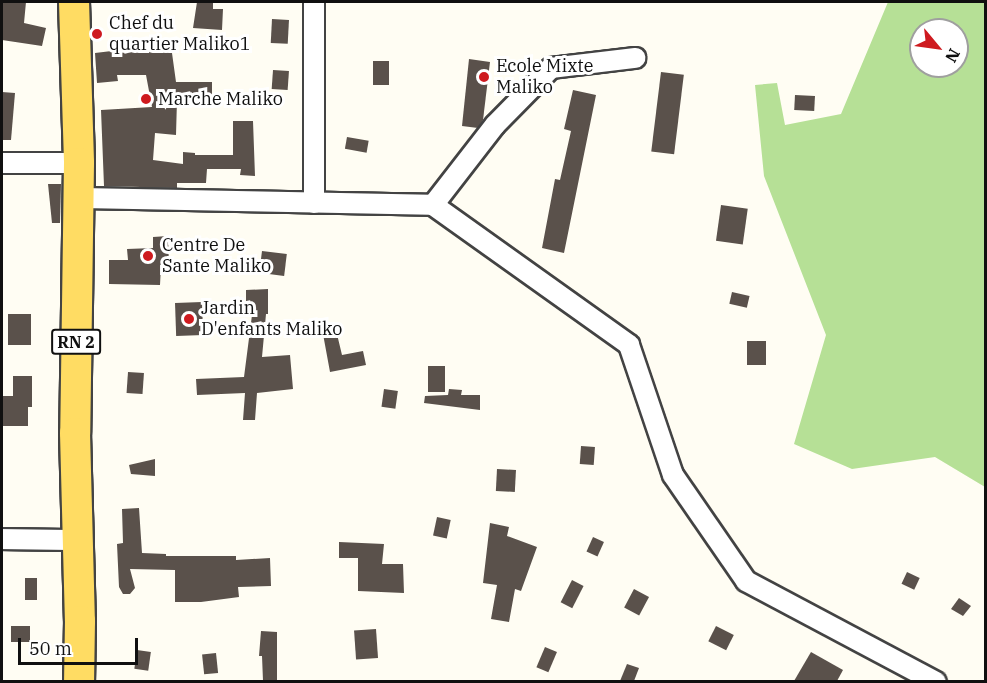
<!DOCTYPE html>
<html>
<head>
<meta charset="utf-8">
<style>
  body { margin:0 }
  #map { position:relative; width:987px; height:683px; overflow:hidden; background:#fffdf3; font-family:"IBM Plex Serif",serif }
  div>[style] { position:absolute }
  .forest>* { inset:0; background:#b6e096 }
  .building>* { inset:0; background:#5a514b; transform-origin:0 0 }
  .roads { filter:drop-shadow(2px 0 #434343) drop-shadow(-2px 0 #434343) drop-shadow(0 2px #434343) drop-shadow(0 -2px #434343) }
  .minor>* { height:20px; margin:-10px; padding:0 10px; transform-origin:10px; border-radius:10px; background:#fff }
  .primary>* { height:30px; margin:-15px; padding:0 15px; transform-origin:15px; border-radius:15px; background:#ffdc63 }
  .dots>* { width:16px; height:16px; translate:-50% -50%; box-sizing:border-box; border:3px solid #fff; border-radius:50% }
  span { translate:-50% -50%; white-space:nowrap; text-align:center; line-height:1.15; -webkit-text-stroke:6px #fff; paint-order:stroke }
  .shield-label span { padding:2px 4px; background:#fff; border:2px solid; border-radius:4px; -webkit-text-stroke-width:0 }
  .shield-label { font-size:16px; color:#101010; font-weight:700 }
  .poi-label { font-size:18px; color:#101010 }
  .left { translate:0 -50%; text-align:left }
  .frame { position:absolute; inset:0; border:3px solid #101010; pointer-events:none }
  .north { position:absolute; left:909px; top:18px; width:60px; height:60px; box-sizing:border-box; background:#fff; border:2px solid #9f9f9f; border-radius:50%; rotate:119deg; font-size:16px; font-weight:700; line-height:24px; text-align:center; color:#101010 }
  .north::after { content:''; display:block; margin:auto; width:21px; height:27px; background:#ce1a1f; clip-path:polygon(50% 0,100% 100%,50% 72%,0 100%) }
  .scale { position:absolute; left:18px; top:638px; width:120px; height:27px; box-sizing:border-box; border:3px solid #101010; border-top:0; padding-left:8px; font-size:18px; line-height:21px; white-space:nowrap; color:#101010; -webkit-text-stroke:4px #fff; paint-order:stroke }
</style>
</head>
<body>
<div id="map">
  <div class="forest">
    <i style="clip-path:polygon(evenodd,888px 2px,985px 2px,985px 487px,935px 457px,852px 469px,794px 444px,826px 335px,764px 176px,755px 85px,777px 83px,785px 125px,841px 114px,888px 2px,921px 30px,957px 30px,957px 66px,921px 66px,921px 30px)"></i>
  </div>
  <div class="building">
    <i style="clip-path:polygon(2px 2px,26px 2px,24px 23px,46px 28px,42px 46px,2px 40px)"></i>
    <i style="clip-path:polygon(197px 2px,213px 2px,213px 9px,223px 9px,222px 30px,193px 28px)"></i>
    <i style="left:272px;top:19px;width:17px;height:24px;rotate:3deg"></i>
    <i style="clip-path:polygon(120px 50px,172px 53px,176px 82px,212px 82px,212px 100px,177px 100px,176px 135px,155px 133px,153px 160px,183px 164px,183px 152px,195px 153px,195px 155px,233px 155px,233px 121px,253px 121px,255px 176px,240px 175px,241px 169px,207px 169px,206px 183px,177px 183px,177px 188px,104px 186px,101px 110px,152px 107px,146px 75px,117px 75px,118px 81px,97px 83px,95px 53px)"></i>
    <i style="clip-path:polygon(469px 59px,490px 62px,483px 120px,478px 128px,462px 126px)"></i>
    <i style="left:373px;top:61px;width:16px;height:24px"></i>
    <i style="left:273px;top:70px;width:16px;height:19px;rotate:4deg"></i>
    <i style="left:661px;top:72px;width:23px;height:80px;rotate:7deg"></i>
    <i style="clip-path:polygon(573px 90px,596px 95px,564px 253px,542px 248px,555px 179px,560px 180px,571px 131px,564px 129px)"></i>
    <i style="clip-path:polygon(2px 92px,15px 93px,11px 140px,2px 140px)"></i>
    <i style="left:795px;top:95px;width:20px;height:15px;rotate:3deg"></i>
    <i style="left:347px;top:137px;width:22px;height:12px;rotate:10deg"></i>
    <i style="clip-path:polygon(48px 184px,61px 184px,60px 223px,52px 223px)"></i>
    <i style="left:721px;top:205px;width:27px;height:36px;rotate:8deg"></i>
    <i style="clip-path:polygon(168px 236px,169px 266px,161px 266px,160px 285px,109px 284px,109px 260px,128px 260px,127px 249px,153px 248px,153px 237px)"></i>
    <i style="left:262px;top:251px;width:25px;height:22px;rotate:7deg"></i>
    <i style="clip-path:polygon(268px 289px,268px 314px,266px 314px,262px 357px,290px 355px,293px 389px,257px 393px,255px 420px,243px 420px,245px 393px,197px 395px,196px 379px,244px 377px,252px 315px,246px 315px,246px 290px)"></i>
    <i style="left:732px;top:292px;width:18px;height:12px;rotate:13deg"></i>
    <i style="left:202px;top:302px;width:33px;height:27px;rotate:88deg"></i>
    <i style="left:8px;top:314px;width:23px;height:31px"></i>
    <i style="clip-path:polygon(336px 330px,342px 355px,363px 351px,366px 365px,330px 372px,323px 334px)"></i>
    <i style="left:747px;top:341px;width:19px;height:24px"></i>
    <i style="left:428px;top:366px;width:17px;height:26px"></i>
    <i style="left:128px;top:372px;width:16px;height:21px;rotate:4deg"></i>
    <i style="clip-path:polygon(13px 376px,32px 376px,32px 407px,28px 407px,28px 426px,2px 426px,2px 396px,13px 396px)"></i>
    <i style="left:384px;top:389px;width:14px;height:18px;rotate:8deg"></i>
    <i style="clip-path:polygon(449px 389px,462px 390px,461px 395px,480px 395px,480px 410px,424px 403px,425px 396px,448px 395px)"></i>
    <i style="left:581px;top:446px;width:14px;height:18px;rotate:4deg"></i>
    <i style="clip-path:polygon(155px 459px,155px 476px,131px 474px,129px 465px)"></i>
    <i style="left:497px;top:469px;width:19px;height:22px;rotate:3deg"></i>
    <i style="clip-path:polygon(139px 508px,142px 553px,166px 554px,166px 556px,236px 556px,236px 560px,270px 558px,271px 586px,238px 587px,239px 597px,201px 602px,175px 602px,175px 570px,130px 569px,135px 588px,130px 594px,123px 594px,119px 587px,117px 544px,123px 543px,122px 509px)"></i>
    <i style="left:437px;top:517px;width:14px;height:19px;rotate:12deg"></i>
    <i style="clip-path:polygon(490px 523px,509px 527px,507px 536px,537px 547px,521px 591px,515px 589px,509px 622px,491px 619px,497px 585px,483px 583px)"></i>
    <i style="left:593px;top:537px;width:12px;height:16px;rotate:24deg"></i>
    <i style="clip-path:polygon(339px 542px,384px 544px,382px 564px,403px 564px,404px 593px,358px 591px,358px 558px,339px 558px)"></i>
    <i style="left:907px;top:572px;width:14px;height:13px;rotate:25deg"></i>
    <i style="left:25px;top:578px;width:12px;height:22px"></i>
    <i style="left:572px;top:580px;width:13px;height:25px;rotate:27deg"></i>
    <i style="left:634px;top:589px;width:17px;height:21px;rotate:28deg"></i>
    <i style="clip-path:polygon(959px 598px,971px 606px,963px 616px,951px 609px)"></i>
    <i style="left:11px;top:626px;width:19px;height:16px"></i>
    <i style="left:716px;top:626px;width:20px;height:17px;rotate:27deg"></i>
    <i style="left:376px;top:629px;width:29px;height:22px;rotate:86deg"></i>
    <i style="clip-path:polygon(261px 631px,277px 632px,277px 681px,263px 681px,262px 656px,259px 656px)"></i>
    <i style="left:545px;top:647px;width:13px;height:22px;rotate:23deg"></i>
    <i style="left:137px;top:650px;width:14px;height:19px;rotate:8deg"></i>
    <i style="clip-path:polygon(811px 652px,843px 670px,837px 681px,794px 681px)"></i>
    <i style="left:216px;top:653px;width:20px;height:14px;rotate:84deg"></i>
    <i style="clip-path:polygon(627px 664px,639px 668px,634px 681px,620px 681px)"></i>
  </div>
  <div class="roads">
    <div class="minor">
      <i style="left:2px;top:163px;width:77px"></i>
      <i style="left:79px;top:198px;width:354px;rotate:1.1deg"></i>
      <i style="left:433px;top:205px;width:241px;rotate:35.5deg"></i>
      <i style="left:629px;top:345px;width:137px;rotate:71.3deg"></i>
      <i style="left:673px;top:475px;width:129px;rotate:55.4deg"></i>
      <i style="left:746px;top:581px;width:215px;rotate:28deg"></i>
      <i style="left:314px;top:203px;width:201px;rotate:-90deg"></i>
      <i style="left:433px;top:205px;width:101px;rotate:-52.2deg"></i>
      <i style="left:495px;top:125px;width:80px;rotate:-45.5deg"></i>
      <i style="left:551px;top:68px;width:85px;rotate:-6.8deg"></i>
      <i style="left:2px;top:539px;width:76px;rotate:0.8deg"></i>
    </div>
    <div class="primary">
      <i style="left:74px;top:2px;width:161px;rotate:88.2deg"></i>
      <i style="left:79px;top:163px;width:270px;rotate:90.8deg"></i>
      <i style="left:75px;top:433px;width:188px;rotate:88.5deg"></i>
      <i style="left:80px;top:621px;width:61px;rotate:90.9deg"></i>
    </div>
  </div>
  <div class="dots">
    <i style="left:97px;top:34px;background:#ce1a1f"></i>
    <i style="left:484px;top:77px;background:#ce1a1f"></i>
    <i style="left:146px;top:99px;background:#ce1a1f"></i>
    <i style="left:148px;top:256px;background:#ce1a1f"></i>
    <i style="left:189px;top:319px;background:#ce1a1f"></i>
  </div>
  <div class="shield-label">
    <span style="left:76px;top:342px">RN 2</span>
  </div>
  <div class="poi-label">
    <span class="left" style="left:109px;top:34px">Chef du<br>quartier Maliko1</span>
    <span class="left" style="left:496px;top:77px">Ecole Mixte<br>Maliko</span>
    <span class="left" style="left:158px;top:99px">Marche Maliko</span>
    <span class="left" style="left:162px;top:256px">Centre De<br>Sante Maliko</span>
    <span class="left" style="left:201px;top:319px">Jardin<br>D'enfants Maliko</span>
  </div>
  <div class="frame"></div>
  <div class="north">N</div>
  <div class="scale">50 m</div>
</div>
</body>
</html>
